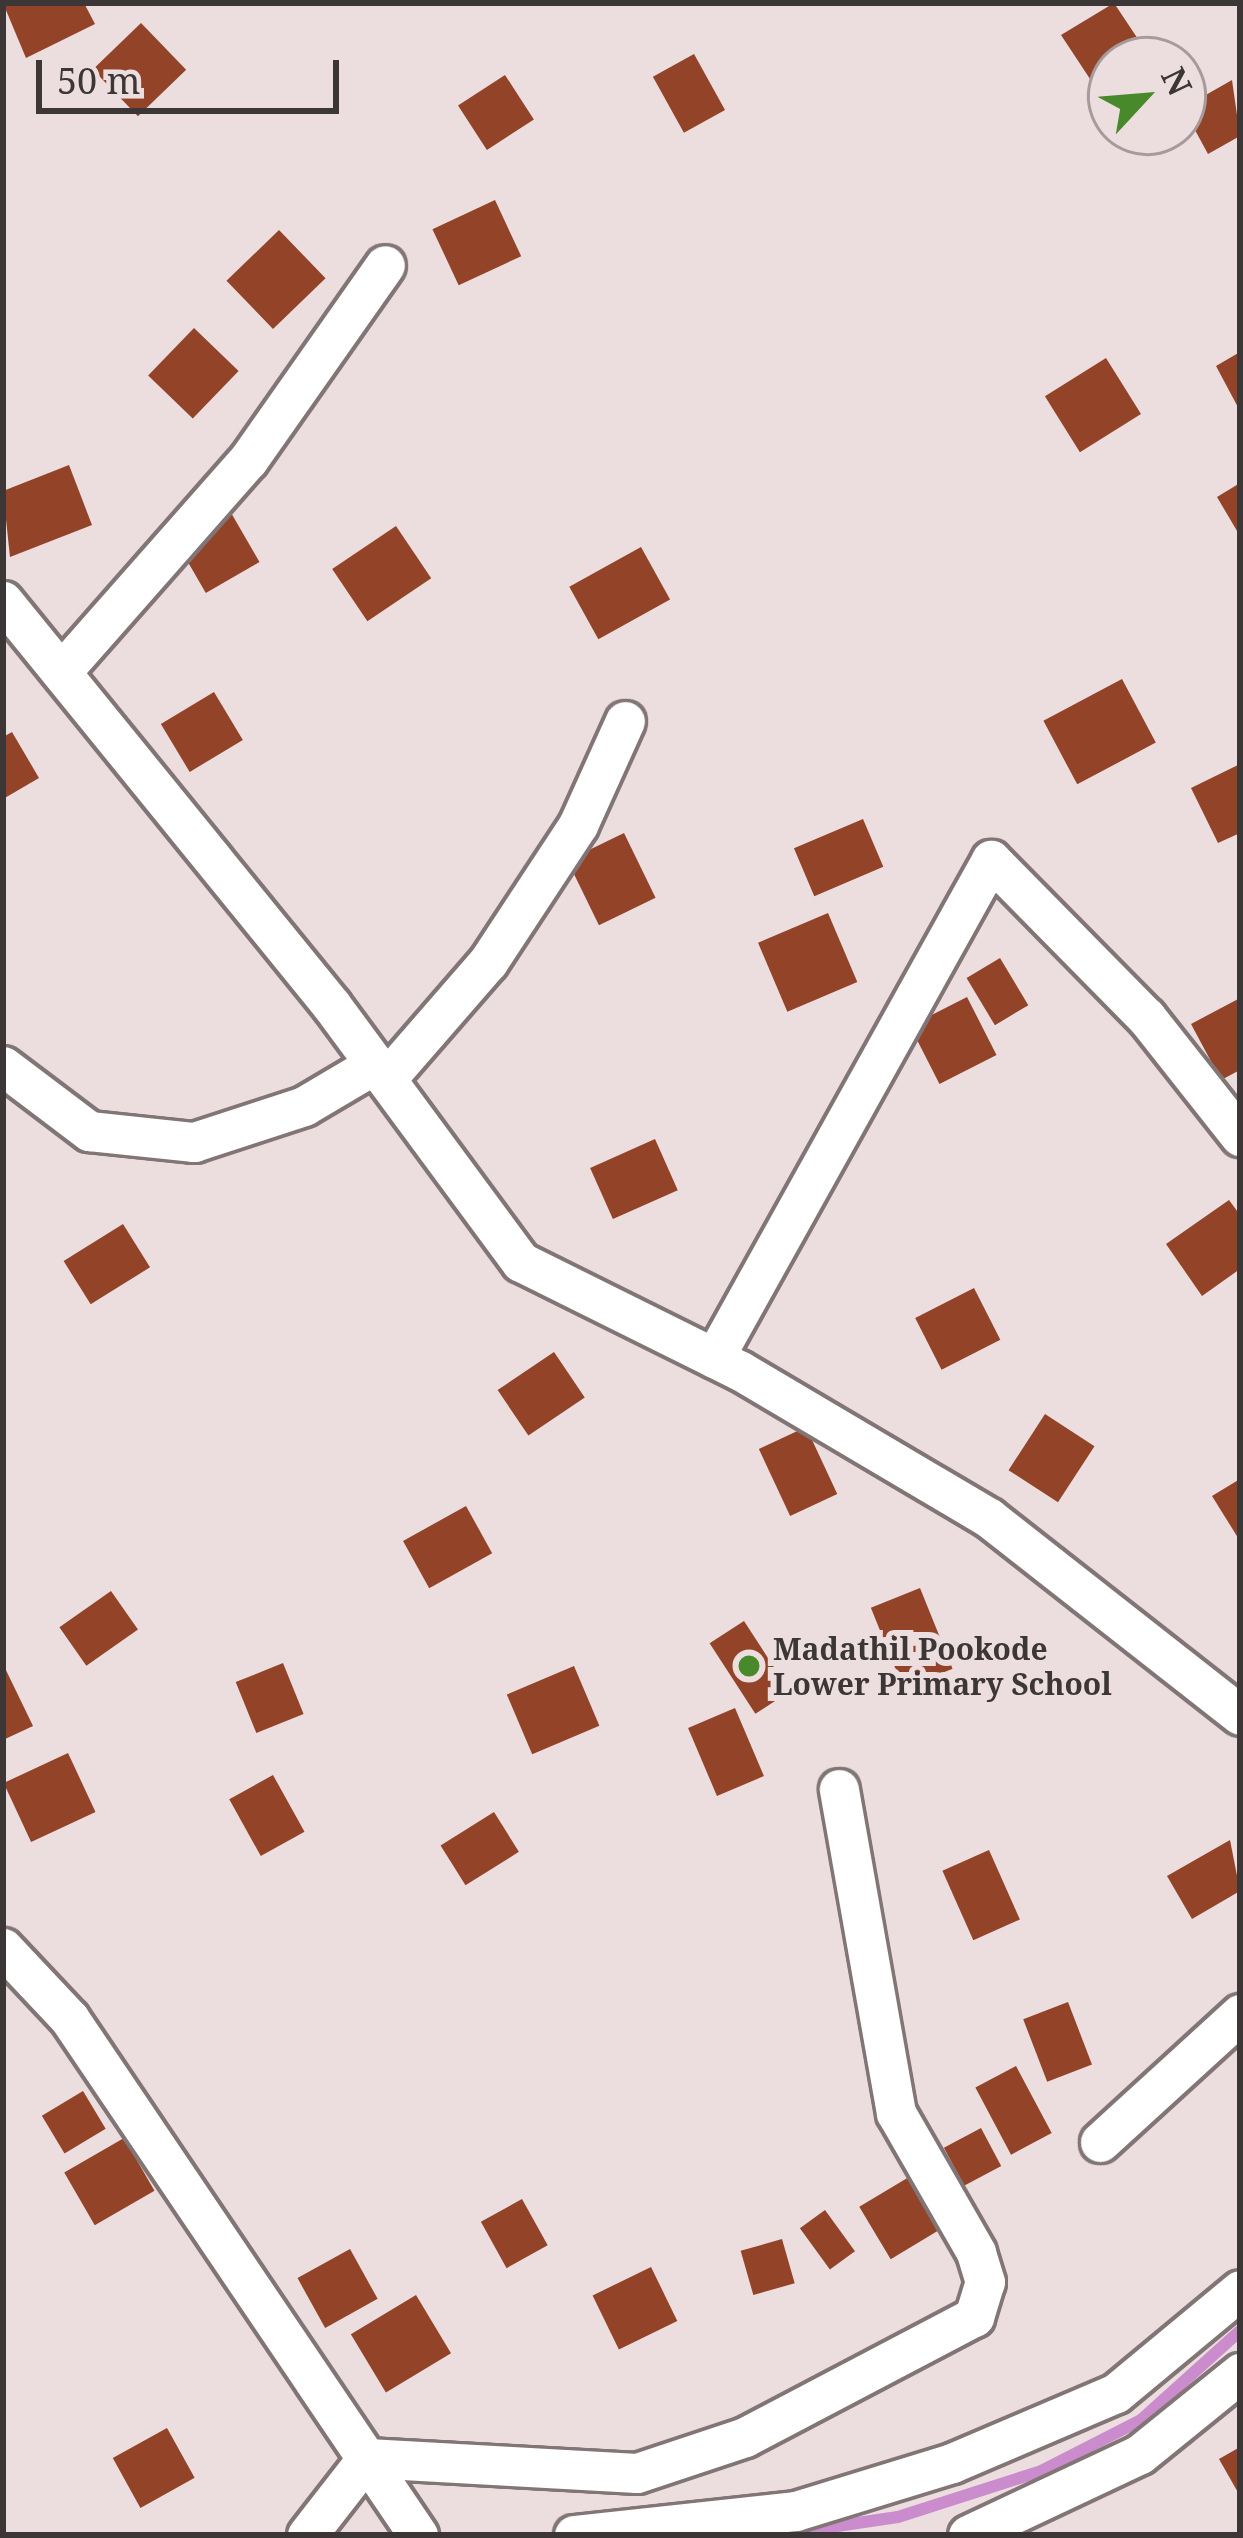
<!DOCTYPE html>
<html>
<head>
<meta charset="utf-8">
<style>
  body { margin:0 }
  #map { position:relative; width:1243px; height:2538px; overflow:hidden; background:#ecddde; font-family:"Noto Serif",serif }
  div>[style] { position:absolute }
  .stream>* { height:12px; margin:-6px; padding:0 6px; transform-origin:6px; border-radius:6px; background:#cb8cce }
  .building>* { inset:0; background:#934328; transform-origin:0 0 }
  .roads { filter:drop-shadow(3px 0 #827576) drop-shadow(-3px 0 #827576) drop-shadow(0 3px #827576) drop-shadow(0 -3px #827576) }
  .street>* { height:39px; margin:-19.5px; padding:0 19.5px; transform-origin:19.5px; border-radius:19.5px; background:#fff }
  .dots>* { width:33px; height:33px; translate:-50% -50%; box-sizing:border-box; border:6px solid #ecddde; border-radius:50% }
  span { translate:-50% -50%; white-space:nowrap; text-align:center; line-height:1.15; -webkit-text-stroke:12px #ecddde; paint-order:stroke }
  .poi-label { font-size:30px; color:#3c3636; font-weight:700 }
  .left { translate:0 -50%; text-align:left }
  .frame { position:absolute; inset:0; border:6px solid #3c3636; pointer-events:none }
  .north { position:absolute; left:1087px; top:36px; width:120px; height:120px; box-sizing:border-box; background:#ecddde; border:3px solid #a69a9b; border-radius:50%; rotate:64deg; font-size:33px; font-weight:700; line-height:48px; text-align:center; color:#3c3636 }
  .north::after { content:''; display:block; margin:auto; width:42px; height:54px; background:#48892b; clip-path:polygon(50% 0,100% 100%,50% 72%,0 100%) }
  .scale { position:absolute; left:36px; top:60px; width:303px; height:54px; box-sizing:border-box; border:6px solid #3c3636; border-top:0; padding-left:15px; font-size:36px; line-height:42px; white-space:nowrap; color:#3c3636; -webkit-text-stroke:9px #ecddde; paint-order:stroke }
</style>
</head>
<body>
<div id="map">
  <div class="stream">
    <i style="left:777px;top:2535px;width:122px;rotate:-8.5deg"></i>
    <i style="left:898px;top:2517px;width:150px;rotate:-17.8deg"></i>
    <i style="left:1041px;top:2471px;width:112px;rotate:-27deg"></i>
    <i style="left:1141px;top:2420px;width:133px;rotate:-42deg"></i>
  </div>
  <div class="building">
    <i style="clip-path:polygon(3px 3px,84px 3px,95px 24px,26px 58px)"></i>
    <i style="clip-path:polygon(1114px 3px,1148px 54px,1111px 60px,1111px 78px,1096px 88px,1061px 35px)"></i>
    <i style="left:141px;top:23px;width:65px;height:67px;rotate:46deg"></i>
    <i style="left:694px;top:54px;width:64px;height:47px;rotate:61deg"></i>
    <i style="left:505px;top:75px;width:53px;height:56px;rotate:57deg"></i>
    <i style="clip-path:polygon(1232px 80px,1240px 136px,1208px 154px,1183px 108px)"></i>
    <i style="left:495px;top:200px;width:62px;height:69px;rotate:65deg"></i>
    <i style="left:279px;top:230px;width:67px;height:73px;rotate:46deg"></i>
    <i style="left:194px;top:328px;width:62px;height:66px;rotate:44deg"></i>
    <i style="clip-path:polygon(1240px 352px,1240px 411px,1216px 366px)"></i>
    <i style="left:1106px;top:358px;width:66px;height:72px;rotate:58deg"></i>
    <i style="clip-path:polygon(69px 465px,92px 525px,10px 557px,3px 491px)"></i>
    <i style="clip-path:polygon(1240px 483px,1240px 536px,1217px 497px)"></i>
    <i style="left:230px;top:511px;width:59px;height:62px;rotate:60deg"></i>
    <i style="left:396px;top:526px;width:63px;height:77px;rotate:56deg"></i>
    <i style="left:641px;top:547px;width:60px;height:82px;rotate:61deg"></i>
    <i style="left:1122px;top:679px;width:72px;height:89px;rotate:62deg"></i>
    <i style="left:214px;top:692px;width:56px;height:62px;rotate:59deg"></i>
    <i style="clip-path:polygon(12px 732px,39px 778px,3px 799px,3px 737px)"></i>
    <i style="clip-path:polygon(1240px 764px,1240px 833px,1218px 843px,1191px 788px)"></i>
    <i style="left:863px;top:819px;width:52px;height:75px;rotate:67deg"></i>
    <i style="left:624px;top:833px;width:72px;height:63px;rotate:64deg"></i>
    <i style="left:828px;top:913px;width:75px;height:76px;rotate:67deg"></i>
    <i style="left:1000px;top:958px;width:55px;height:39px;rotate:59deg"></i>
    <i style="left:967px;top:997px;width:65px;height:64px;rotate:63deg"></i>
    <i style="clip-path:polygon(1240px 998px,1240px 1070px,1221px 1080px,1191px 1024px)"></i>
    <i style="left:655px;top:1139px;width:56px;height:71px;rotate:66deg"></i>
    <i style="clip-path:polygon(1229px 1200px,1240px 1215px,1240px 1269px,1202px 1296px,1166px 1244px)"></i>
    <i style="left:123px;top:1224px;width:51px;height:70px;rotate:58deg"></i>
    <i style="left:974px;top:1288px;width:58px;height:66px;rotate:63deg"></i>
    <i style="left:554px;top:1352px;width:55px;height:68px;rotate:56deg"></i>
    <i style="left:1045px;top:1414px;width:59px;height:67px;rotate:33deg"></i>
    <i style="left:806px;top:1427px;width:74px;height:52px;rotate:65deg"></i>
    <i style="clip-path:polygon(1240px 1479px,1240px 1541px,1212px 1496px)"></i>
    <i style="left:466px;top:1506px;width:54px;height:72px;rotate:61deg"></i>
    <i style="left:920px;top:1588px;width:87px;height:53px;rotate:68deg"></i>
    <i style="left:111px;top:1591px;width:47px;height:63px;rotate:55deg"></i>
    <i style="left:744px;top:1621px;width:84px;height:41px;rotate:57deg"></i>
    <i style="left:283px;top:1663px;width:55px;height:51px;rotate:68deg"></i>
    <i style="clip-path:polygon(3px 1664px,33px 1726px,3px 1740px)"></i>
    <i style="left:574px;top:1666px;width:65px;height:73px;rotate:67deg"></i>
    <i style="left:735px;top:1708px;width:74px;height:51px;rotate:67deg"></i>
    <i style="left:68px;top:1753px;width:65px;height:71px;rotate:65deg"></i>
    <i style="left:273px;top:1775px;width:65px;height:50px;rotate:61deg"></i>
    <i style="left:494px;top:1812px;width:47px;height:63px;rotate:58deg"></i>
    <i style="clip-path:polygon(1230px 1840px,1240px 1891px,1192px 1919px,1167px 1876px)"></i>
    <i style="left:989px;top:1850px;width:76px;height:51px;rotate:66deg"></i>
    <i style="left:1068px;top:2002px;width:67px;height:48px;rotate:69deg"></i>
    <i style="left:1016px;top:2066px;width:76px;height:46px;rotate:62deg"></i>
    <i style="left:83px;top:2091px;width:44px;height:48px;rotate:59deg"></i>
    <i style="left:981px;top:2128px;width:43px;height:42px;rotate:62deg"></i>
    <i style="left:124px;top:2138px;width:61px;height:69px;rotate:60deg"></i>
    <i style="left:909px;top:2177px;width:61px;height:58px;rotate:59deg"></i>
    <i style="left:522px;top:2199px;width:53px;height:47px;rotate:61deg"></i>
    <i style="left:825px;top:2210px;width:51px;height:31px;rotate:54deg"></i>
    <i style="left:782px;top:2239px;width:46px;height:43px;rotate:74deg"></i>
    <i style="left:350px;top:2249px;width:57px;height:60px;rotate:61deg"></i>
    <i style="left:651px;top:2267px;width:60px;height:65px;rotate:64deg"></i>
    <i style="left:416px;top:2295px;width:68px;height:76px;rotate:59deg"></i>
    <i style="left:167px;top:2428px;width:57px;height:62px;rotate:61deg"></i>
    <i style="clip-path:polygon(1240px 2447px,1240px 2496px,1219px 2459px)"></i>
  </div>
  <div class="roads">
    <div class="street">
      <i style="left:3px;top:601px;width:522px;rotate:50.91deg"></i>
      <i style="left:332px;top:1006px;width:318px;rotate:53.6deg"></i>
      <i style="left:521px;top:1262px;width:243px;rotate:26.4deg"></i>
      <i style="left:739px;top:1370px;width:291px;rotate:30.6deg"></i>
      <i style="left:989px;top:1518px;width:319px;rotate:38.1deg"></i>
      <i style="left:61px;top:672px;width:283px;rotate:-48.6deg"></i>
      <i style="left:248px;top:460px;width:238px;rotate:-54.9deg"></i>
      <i style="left:3px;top:1066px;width:108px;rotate:37.1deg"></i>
      <i style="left:89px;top:1131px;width:106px;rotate:6deg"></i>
      <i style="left:194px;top:1142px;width:116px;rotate:-18.1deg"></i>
      <i style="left:304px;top:1106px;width:82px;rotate:-30.6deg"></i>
      <i style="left:387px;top:1078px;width:154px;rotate:-49deg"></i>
      <i style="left:488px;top:962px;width:164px;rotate:-56.7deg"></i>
      <i style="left:578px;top:825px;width:114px;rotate:-65.7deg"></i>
      <i style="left:714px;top:1358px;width:570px;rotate:-60.92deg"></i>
      <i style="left:991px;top:860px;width:221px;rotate:45.4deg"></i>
      <i style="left:1146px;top:1017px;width:152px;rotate:51.7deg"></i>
      <i style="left:3px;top:1948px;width:96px;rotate:46.7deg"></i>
      <i style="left:69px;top:2018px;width:624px;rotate:55.98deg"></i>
      <i style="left:1100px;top:2142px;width:190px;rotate:-42.4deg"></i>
      <i style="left:307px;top:2535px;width:98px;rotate:-52.1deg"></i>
      <i style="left:367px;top:2458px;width:270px;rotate:3.2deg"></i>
      <i style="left:637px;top:2473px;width:114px;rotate:-18.4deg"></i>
      <i style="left:745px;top:2437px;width:259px;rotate:-27.7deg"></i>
      <i style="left:974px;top:2317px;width:37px;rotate:-73deg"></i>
      <i style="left:985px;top:2282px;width:31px;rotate:-107deg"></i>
      <i style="left:976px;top:2252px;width:160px;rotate:-119.9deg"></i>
      <i style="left:896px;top:2113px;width:329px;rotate:-100deg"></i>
      <i style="left:574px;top:2535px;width:223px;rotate:-6.2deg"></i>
      <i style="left:796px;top:2511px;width:163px;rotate:-17.1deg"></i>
      <i style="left:952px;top:2463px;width:178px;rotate:-23.1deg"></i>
      <i style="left:1116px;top:2393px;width:161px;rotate:-39.7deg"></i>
      <i style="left:968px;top:2535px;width:190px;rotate:-25.2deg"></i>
      <i style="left:1140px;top:2454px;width:129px;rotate:-39deg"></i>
    </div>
  </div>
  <div class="dots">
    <i style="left:749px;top:1666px;background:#48892b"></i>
  </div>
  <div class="poi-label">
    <span class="left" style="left:773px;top:1666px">Madathil Pookode<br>Lower Primary School</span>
  </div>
  <div class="frame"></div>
  <div class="north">N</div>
  <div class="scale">50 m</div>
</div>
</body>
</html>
